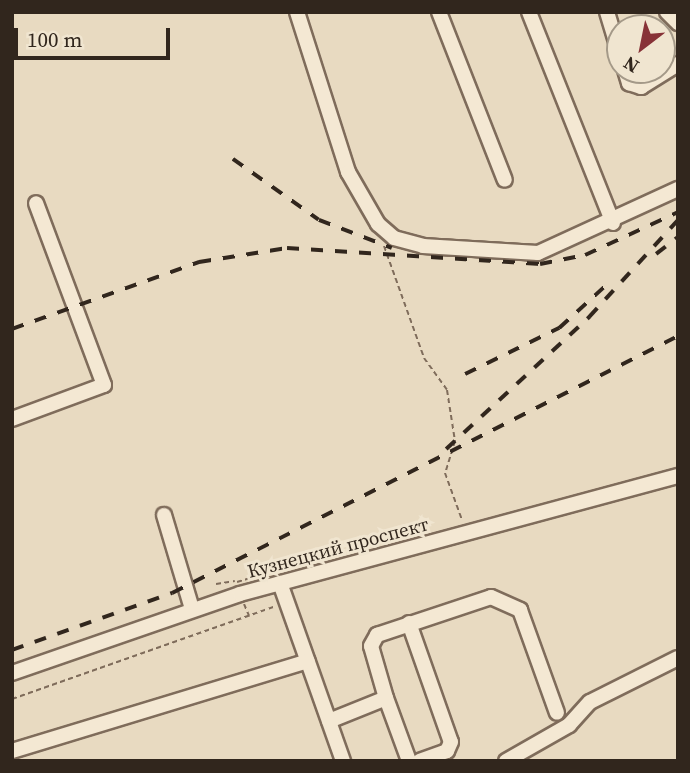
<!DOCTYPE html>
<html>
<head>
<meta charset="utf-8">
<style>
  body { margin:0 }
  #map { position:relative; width:690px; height:773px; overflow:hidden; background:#e8dac1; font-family:"Source Serif 4",serif }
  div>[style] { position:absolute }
  .path>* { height:2px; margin-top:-1px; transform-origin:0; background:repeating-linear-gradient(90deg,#7f6c5b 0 5px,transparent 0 8.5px) }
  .roads { filter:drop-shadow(2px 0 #7f6c5b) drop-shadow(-2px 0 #7f6c5b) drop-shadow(0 2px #7f6c5b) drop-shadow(0 -2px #7f6c5b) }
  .minor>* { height:14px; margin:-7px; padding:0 7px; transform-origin:7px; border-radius:7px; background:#f4e8d3 }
  .rail>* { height:3.5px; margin-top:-1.75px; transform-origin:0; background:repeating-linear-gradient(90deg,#31261d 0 12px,transparent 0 24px) }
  span { translate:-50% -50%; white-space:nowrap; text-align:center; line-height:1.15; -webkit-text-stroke:6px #f0e5d0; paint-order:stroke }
  .street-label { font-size:19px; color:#31261d }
  .frame { position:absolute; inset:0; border:14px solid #31261d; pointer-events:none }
  .north { position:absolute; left:606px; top:14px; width:70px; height:70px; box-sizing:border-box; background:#f0e5d0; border:2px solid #a49988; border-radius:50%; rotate:212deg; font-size:19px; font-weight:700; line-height:28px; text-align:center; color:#31261d }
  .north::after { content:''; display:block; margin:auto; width:24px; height:32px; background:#873237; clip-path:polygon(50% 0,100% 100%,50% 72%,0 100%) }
  .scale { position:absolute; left:14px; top:28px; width:156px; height:32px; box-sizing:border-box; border:4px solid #31261d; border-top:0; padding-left:9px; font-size:21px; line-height:24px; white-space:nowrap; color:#31261d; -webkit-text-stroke:5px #f0e5d0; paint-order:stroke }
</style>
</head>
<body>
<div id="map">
  <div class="path">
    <i style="left:384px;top:246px;width:119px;rotate:70.3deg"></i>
    <i style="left:424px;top:358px;width:39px;rotate:54deg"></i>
    <i style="left:447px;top:390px;width:52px;rotate:81.1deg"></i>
    <i style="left:455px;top:441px;width:34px;rotate:107deg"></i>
    <i style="left:445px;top:473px;width:50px;rotate:70.1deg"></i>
    <i style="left:237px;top:582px;width:34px;rotate:-17deg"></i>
    <i style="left:216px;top:584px;width:19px;rotate:-9deg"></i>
    <i style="left:244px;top:604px;width:13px;rotate:67deg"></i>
    <i style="left:12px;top:699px;width:280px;rotate:-19.4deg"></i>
  </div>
  <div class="roads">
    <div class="minor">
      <i style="left:297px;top:12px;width:168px;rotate:72.3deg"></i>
      <i style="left:348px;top:172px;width:60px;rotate:60deg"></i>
      <i style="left:378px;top:224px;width:21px;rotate:41deg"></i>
      <i style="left:394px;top:238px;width:30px;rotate:15deg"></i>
      <i style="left:423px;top:246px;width:115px;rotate:3.5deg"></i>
      <i style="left:538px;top:253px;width:154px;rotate:-24.6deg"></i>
      <i style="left:439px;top:12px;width:180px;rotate:68.6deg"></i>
      <i style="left:529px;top:12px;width:227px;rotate:68.3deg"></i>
      <i style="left:607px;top:12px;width:45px;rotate:73.2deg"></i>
      <i style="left:667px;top:12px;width:16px;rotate:45deg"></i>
      <i style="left:625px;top:70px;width:14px;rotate:73deg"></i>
      <i style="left:629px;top:83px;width:13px;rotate:18deg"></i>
      <i style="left:641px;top:87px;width:44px;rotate:-31.9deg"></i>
      <i style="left:12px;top:419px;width:98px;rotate:-20.3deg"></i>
      <i style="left:104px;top:385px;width:194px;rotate:-110.5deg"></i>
      <i style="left:164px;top:515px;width:98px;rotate:73.4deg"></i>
      <i style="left:280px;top:583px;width:189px;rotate:70.5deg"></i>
      <i style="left:409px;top:623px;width:126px;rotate:70.6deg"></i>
      <i style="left:451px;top:742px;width:10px;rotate:114deg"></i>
      <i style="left:447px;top:751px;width:29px;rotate:160deg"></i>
      <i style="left:12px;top:673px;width:241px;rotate:-19.1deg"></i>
      <i style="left:240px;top:594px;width:454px;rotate:-15.1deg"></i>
      <i style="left:386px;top:698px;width:67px;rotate:69.9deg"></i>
      <i style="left:329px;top:721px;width:61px;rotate:-22deg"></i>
      <i style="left:386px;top:698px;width:54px;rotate:-106.1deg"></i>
      <i style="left:371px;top:646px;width:13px;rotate:-61deg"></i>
      <i style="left:377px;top:635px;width:120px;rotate:-18.4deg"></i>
      <i style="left:491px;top:597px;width:32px;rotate:24deg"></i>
      <i style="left:520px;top:610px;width:109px;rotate:70.2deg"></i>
      <i style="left:12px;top:751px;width:309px;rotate:-16.9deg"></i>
      <i style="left:506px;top:761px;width:73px;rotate:-29.7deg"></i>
      <i style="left:569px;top:725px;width:31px;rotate:-48deg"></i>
      <i style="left:590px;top:702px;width:98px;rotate:-26.6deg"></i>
    </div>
  </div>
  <div class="rail">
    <i style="left:233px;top:159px;width:105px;rotate:35.3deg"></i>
    <i style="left:319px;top:220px;width:78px;rotate:21deg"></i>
    <i style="left:656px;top:254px;width:28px;rotate:-38deg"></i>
    <i style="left:12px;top:329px;width:199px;rotate:-19.7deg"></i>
    <i style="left:199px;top:262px;width:89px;rotate:-9deg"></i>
    <i style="left:287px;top:248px;width:254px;rotate:3.6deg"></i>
    <i style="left:540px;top:264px;width:46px;rotate:-11.3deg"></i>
    <i style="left:585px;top:255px;width:102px;rotate:-24.8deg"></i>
    <i style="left:465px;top:374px;width:105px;rotate:-26.1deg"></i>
    <i style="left:559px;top:328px;width:61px;rotate:-42.3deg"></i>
    <i style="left:446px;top:449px;width:195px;rotate:-42.7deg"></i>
    <i style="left:589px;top:317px;width:132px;rotate:-47.5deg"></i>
    <i style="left:12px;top:650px;width:170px;rotate:-19.6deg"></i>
    <i style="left:172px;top:593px;width:568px;rotate:-26.93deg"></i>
  </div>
  <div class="street-label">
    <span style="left:338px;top:548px;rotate:-15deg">Кузнецкий проспект</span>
  </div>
  <div class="frame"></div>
  <div class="north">N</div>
  <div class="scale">100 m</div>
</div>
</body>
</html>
